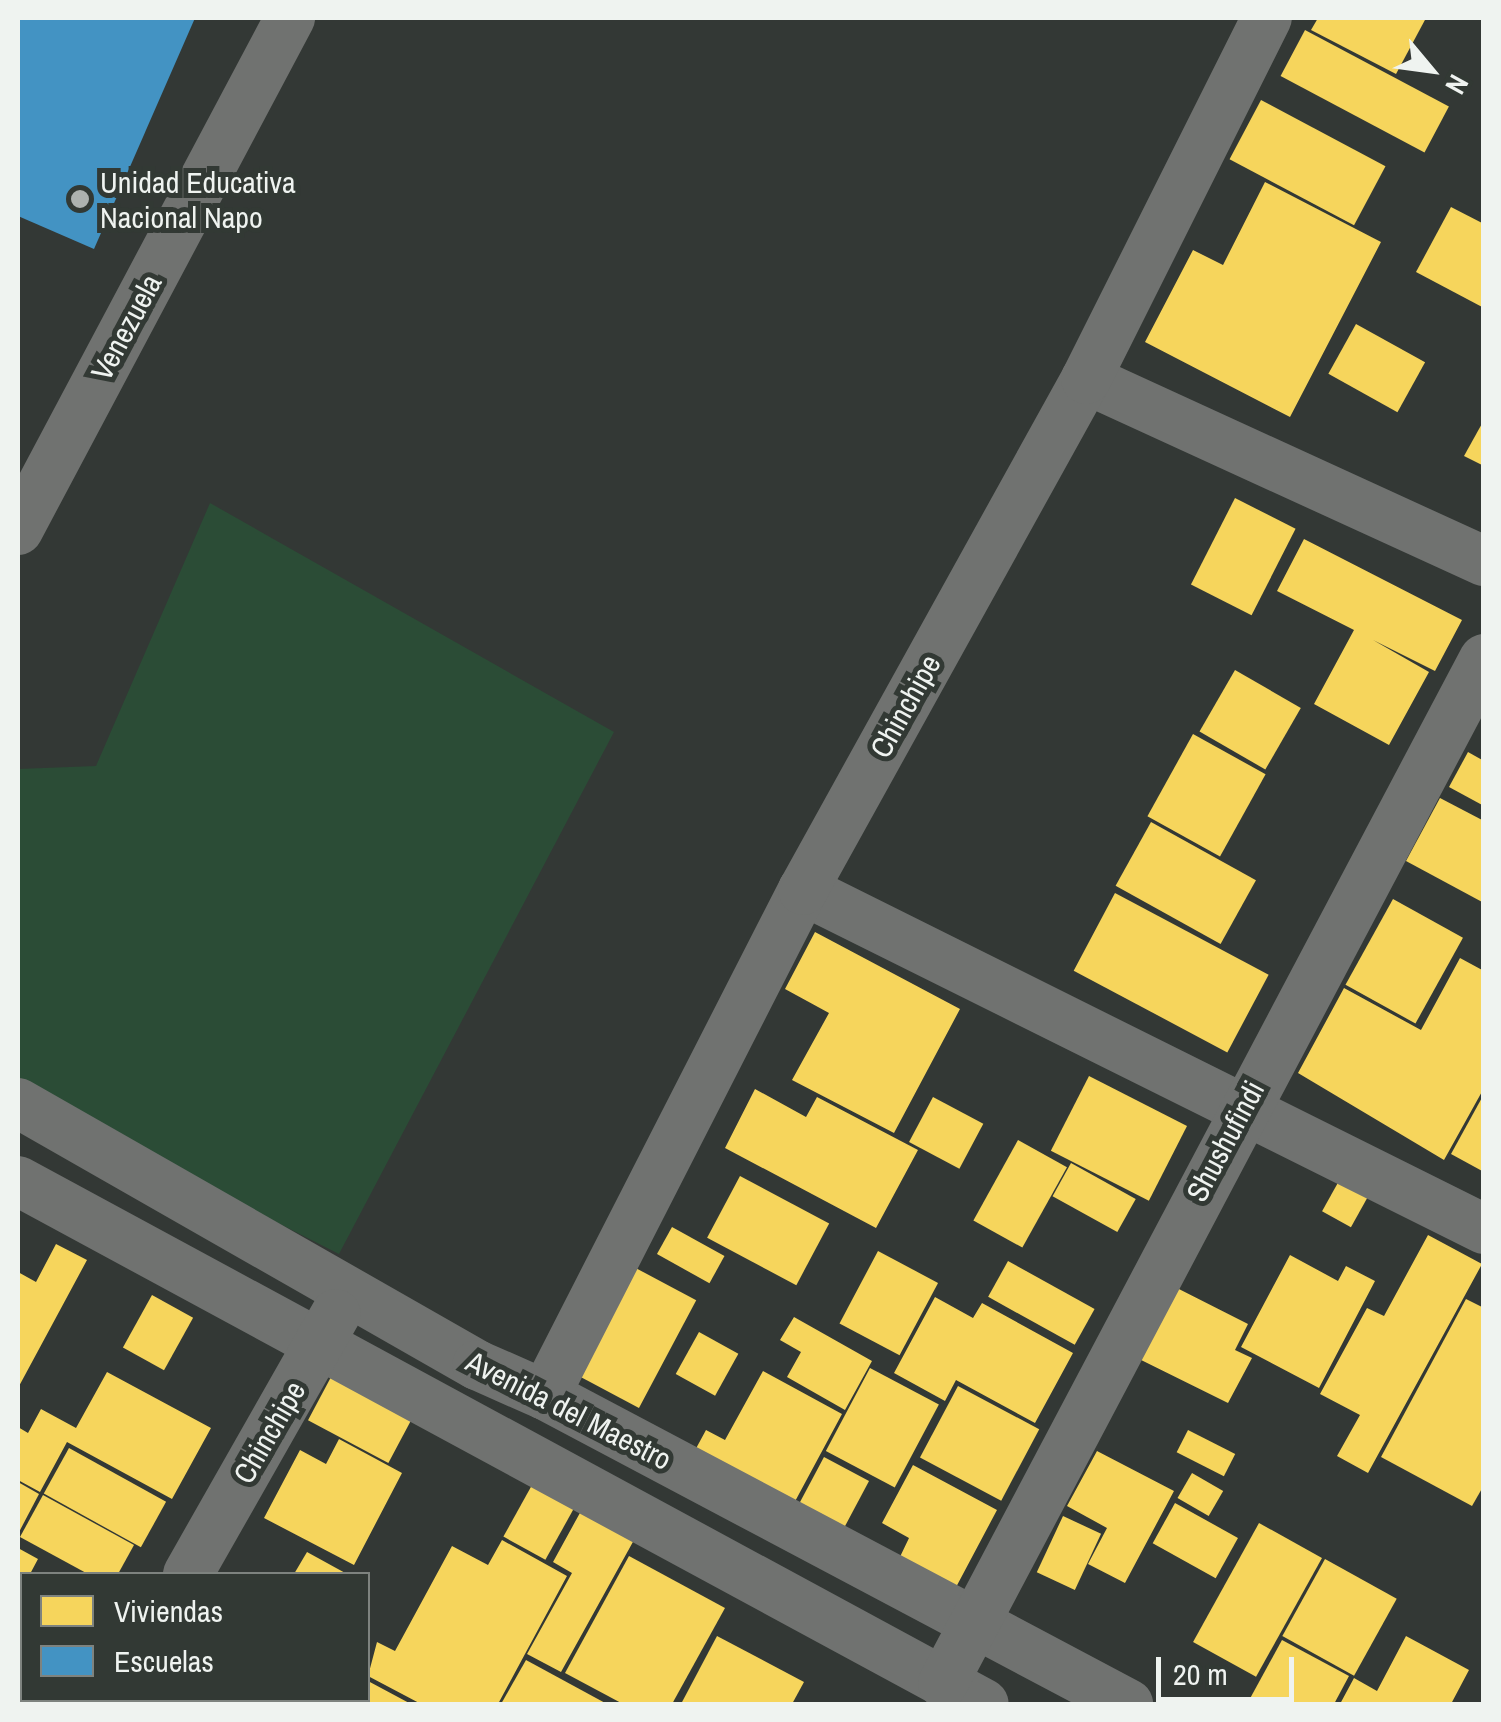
<!DOCTYPE html>
<html>
<head>
<meta charset="utf-8">
<style>
  body { margin:0 }
  #map { position:relative; width:1501px; height:1722px; overflow:hidden; background:#333835; font-family:"Archivo Narrow",sans-serif }
  div>[style] { position:absolute }
  .green>* { inset:0; background:#2b4c36 }
  .homes>* { inset:0; background:#f6d55c; transform-origin:0 0 }
  .schools>* { inset:0; background:#4393c3 }
  .minor>* { height:50px; margin:-25px; padding:0 25px; transform-origin:25px; border-radius:25px; background:#707270 }
  .dots>* { width:28px; height:28px; translate:-50% -50%; box-sizing:border-box; border:5px solid #323934; border-radius:50% }
  span { translate:-50% -50%; white-space:nowrap; text-align:center; line-height:1.15; -webkit-text-stroke:10px #323934; paint-order:stroke }
  .poi-label { font-size:30px; color:#eff3f0 }
  .left { translate:0 -50%; text-align:left }
  .street-label { font-size:30px; color:#eff3f0 }
  .frame { position:absolute; inset:0; border:20px solid #eff3f0; pointer-events:none }
  .legend { position:absolute; left:20px; top:1572px; width:350px; height:130px; box-sizing:border-box; background:#323934; border:2px solid #7e837f; margin:0; padding:12px 18px; list-style:none; font-size:30px; color:#eff3f0 }
  .legend li { display:flex; align-items:center; gap:20px; height:50px }
  .legend b { width:50px; border:2px solid #7e837f }
  .north { position:absolute; left:1381px; top:20px; width:100px; height:100px; -webkit-text-stroke:8px #323934; paint-order:stroke; rotate:119deg; font-size:28px; font-weight:700; line-height:40px; text-align:center; color:#eff3f0 }
  .north::after { content:''; display:block; margin:auto; width:35px; height:45px; background:#eff3f0; clip-path:polygon(50% 0,100% 100%,50% 72%,0 100%) }
  .scale { position:absolute; left:1156px; top:1657px; width:138px; height:45px; box-sizing:border-box; border:5px solid #eff3f0; border-top:0; padding-left:12px; font-size:30px; line-height:35px; white-space:nowrap; color:#eff3f0; -webkit-text-stroke:8px #323934; paint-order:stroke }
</style>
</head>
<body>
<div id="map">
  <div class="green">
    <i style="clip-path:polygon(210px 503px,614px 732px,339px 1254px,18px 1091px,18px 769px,96px 766px)"></i>
  </div>
  <div class="homes">
    <i style="clip-path:polygon(1318px 18px,1426px 18px,1396px 74px,1311px 30px)"></i>
    <i style="left:1305px;top:30px;width:163px;height:52px;rotate:28deg"></i>
    <i style="left:1261px;top:100px;width:141px;height:67px;rotate:28deg"></i>
    <i style="clip-path:polygon(1265px 182px,1381px 242px,1290px 417px,1145px 342px,1193px 250px,1223px 265px)"></i>
    <i style="clip-path:polygon(1451px 207px,1484px 224px,1484px 308px,1416px 272px)"></i>
    <i style="left:1356px;top:324px;width:79px;height:57px;rotate:29deg"></i>
    <i style="clip-path:polygon(1484px 420px,1484px 466px,1464px 456px)"></i>
    <i style="left:1235px;top:498px;width:68px;height:97px;rotate:27deg"></i>
    <i style="clip-path:polygon(1304px 539px,1462px 620px,1435px 671px,1373px 640px,1429px 672px,1389px 745px,1314px 704px,1354px 630px,1277px 591px)"></i>
    <i style="left:1235px;top:670px;width:76px;height:71px;rotate:30deg"></i>
    <i style="left:1193px;top:734px;width:83px;height:94px;rotate:29deg"></i>
    <i style="clip-path:polygon(1468px 752px,1484px 761px,1484px 806px,1449px 787px)"></i>
    <i style="clip-path:polygon(1440px 798px,1484px 821px,1484px 903px,1406px 861px)"></i>
    <i style="left:1151px;top:822px;width:120px;height:73px;rotate:29deg"></i>
    <i style="left:1115px;top:893px;width:174px;height:88px;rotate:28deg"></i>
    <i style="left:1393px;top:899px;width:80px;height:98px;rotate:29deg"></i>
    <i style="clip-path:polygon(815px 932px,960px 1009px,894px 1133px,792px 1080px,829px 1013px,785px 989px)"></i>
    <i style="clip-path:polygon(1460px 958px,1484px 971px,1484px 1088px,1444px 1160px,1298px 1073px,1344px 988px,1421px 1030px)"></i>
    <i style="left:1089px;top:1076px;width:110px;height:84px;rotate:27deg"></i>
    <i style="clip-path:polygon(755px 1089px,806px 1117px,817px 1097px,918px 1150px,876px 1228px,725px 1148px)"></i>
    <i style="clip-path:polygon(1484px 1094px,1484px 1172px,1451px 1154px)"></i>
    <i style="left:933px;top:1097px;width:57px;height:51px;rotate:28deg"></i>
    <i style="left:1018px;top:1140px;width:56px;height:92px;rotate:29deg"></i>
    <i style="left:1071px;top:1163px;width:74px;height:38px;rotate:29deg"></i>
    <i style="left:740px;top:1176px;width:101px;height:70px;rotate:28deg"></i>
    <i style="left:1340px;top:1179px;width:33px;height:37px;rotate:29deg"></i>
    <i style="left:672px;top:1227px;width:60px;height:31px;rotate:29deg"></i>
    <i style="clip-path:polygon(1428px 1235px,1482px 1264px,1368px 1473px,1337px 1456px,1360px 1415px,1320px 1394px,1367px 1308px,1384px 1316px)"></i>
    <i style="clip-path:polygon(56px 1244px,87px 1260px,18px 1388px,18px 1272px,36px 1282px)"></i>
    <i style="left:878px;top:1251px;width:68px;height:82px;rotate:28deg"></i>
    <i style="clip-path:polygon(1290px 1255px,1338px 1281px,1346px 1266px,1375px 1281px,1319px 1388px,1241px 1347px)"></i>
    <i style="left:1008px;top:1261px;width:99px;height:41px;rotate:29deg"></i>
    <i style="left:630px;top:1265px;width:75px;height:122px;rotate:28deg"></i>
    <i style="clip-path:polygon(1169px 1284px,1248px 1324px,1235px 1350px,1252px 1358px,1228px 1403px,1133px 1356px)"></i>
    <i style="left:152px;top:1295px;width:47px;height:60px;rotate:29deg"></i>
    <i style="clip-path:polygon(935px 1297px,973px 1318px,982px 1303px,1073px 1353px,1035px 1423px,956px 1380px,945px 1401px,894px 1373px)"></i>
    <i style="clip-path:polygon(1466px 1299px,1484px 1308px,1484px 1485px,1472px 1506px,1381px 1457px)"></i>
    <i style="clip-path:polygon(794px 1317px,872px 1361px,845px 1410px,787px 1377px,801px 1352px,780px 1340px)"></i>
    <i style="left:699px;top:1332px;width:45px;height:48px;rotate:29deg"></i>
    <i style="left:339px;top:1362px;width:91px;height:66px;rotate:28deg"></i>
    <i style="left:870px;top:1368px;width:78px;height:94px;rotate:28deg"></i>
    <i style="clip-path:polygon(763px 1371px,842px 1414px,792px 1507px,693px 1454px,706px 1430px,725px 1440px)"></i>
    <i style="clip-path:polygon(107px 1372px,211px 1428px,172px 1499px,67px 1442px,40px 1492px,18px 1480px,18px 1427px,28px 1433px,41px 1409px,76px 1428px)"></i>
    <i style="left:958px;top:1386px;width:92px;height:81px;rotate:28deg"></i>
    <i style="left:1188px;top:1430px;width:53px;height:25px;rotate:27deg"></i>
    <i style="clip-path:polygon(339px 1439px,402px 1473px,354px 1565px,264px 1518px,300px 1450px,326px 1464px)"></i>
    <i style="left:69px;top:1448px;width:111px;height:52px;rotate:29deg"></i>
    <i style="clip-path:polygon(1097px 1451px,1174px 1491px,1125px 1583px,1088px 1564px,1107px 1528px,1067px 1506px)"></i>
    <i style="left:824px;top:1457px;width:51px;height:53px;rotate:28deg"></i>
    <i style="clip-path:polygon(913px 1465px,997px 1510px,954px 1591px,898px 1561px,909px 1538px,882px 1523px)"></i>
    <i style="left:1192px;top:1473px;width:36px;height:29px;rotate:30deg"></i>
    <i style="clip-path:polygon(18px 1482px,39px 1494px,18px 1534px)"></i>
    <i style="left:532px;top:1485px;width:48px;height:59px;rotate:29deg"></i>
    <i style="clip-path:polygon(43px 1495px,134px 1545px,118px 1574px,88px 1574px,20px 1537px)"></i>
    <i style="left:1175px;top:1503px;width:72px;height:46px;rotate:29deg"></i>
    <i style="clip-path:polygon(581px 1511px,634px 1540px,561px 1672px,527px 1654px,572px 1573px,553px 1562px)"></i>
    <i style="left:1063px;top:1516px;width:42px;height:62px;rotate:25deg"></i>
    <i style="left:1259px;top:1523px;width:72px;height:136px;rotate:29deg"></i>
    <i style="clip-path:polygon(502px 1540px,567px 1576px,498px 1704px,421px 1704px,368px 1676px,377px 1642px,395px 1651px,452px 1546px,488px 1565px)"></i>
    <i style="clip-path:polygon(18px 1548px,38px 1559px,30px 1574px,22px 1574px,18px 1599px)"></i>
    <i style="clip-path:polygon(307px 1552px,347px 1574px,294px 1574px)"></i>
    <i style="clip-path:polygon(629px 1556px,725px 1608px,672px 1704px,623px 1704px,565px 1673px)"></i>
    <i style="left:1325px;top:1559px;width:82px;height:88px;rotate:29deg"></i>
    <i style="clip-path:polygon(717px 1636px,804px 1682px,792px 1704px,681px 1704px)"></i>
    <i style="clip-path:polygon(1406px 1636px,1469px 1670px,1451px 1704px,1340px 1704px,1354px 1678px,1377px 1691px)"></i>
    <i style="clip-path:polygon(1282px 1640px,1349px 1676px,1334px 1704px,1247px 1704px)"></i>
    <i style="clip-path:polygon(526px 1660px,607px 1704px,501px 1704px)"></i>
    <i style="clip-path:polygon(368px 1681px,411px 1704px,273px 1704px,368px 1700px)"></i>
    <i style="clip-path:polygon(149px 1700px,274px 1700px,146px 1704px)"></i>
  </div>
  <div class="schools">
    <i style="clip-path:polygon(18px 18px,195px 18px,94px 249px,18px 216px)"></i>
  </div>
  <div class="minor">
    <i style="left:1086px;top:379px;width:438px;rotate:24.6deg"></i>
    <i style="left:18px;top:530px;width:580px;rotate:-62.02deg"></i>
    <i style="left:803px;top:890px;width:761px;rotate:26.46deg"></i>
    <i style="left:18px;top:1103px;width:529px;rotate:29.72deg"></i>
    <i style="left:477px;top:1365px;width:74px;rotate:23.8deg"></i>
    <i style="left:545px;top:1395px;width:660px;rotate:27.92deg"></i>
    <i style="left:18px;top:1181px;width:1098px;rotate:28.43deg"></i>
    <i style="left:545px;top:1395px;width:567px;rotate:-62.94deg"></i>
    <i style="left:803px;top:890px;width:584px;rotate:-61.02deg"></i>
    <i style="left:1086px;top:379px;width:404px;rotate:-63.4deg"></i>
    <i style="left:188px;top:1574px;width:299px;rotate:-60.4deg"></i>
    <i style="left:943px;top:1683px;width:1158px;rotate:-62.15deg"></i>
    <i style="left:113px;top:1704px;width:5px;rotate:-53deg"></i>
  </div>
  <div class="dots">
    <i style="left:80px;top:199px;background:#adb2af"></i>
  </div>
  <div class="poi-label">
    <span class="left" style="left:100px;top:199px">Unidad Educativa<br>Nacional Napo</span>
  </div>
  <div class="street-label">
    <span style="left:126px;top:327px;rotate:-62deg">Venezuela</span>
    <span style="left:905px;top:706px;rotate:-61deg">Chinchipe</span>
    <span style="left:1225px;top:1141px;rotate:-62deg">Shushufindi</span>
    <span style="left:569px;top:1410px;rotate:27deg">Avenida del Maestro</span>
    <span style="left:269px;top:1432px;rotate:-60deg">Chinchipe</span>
  </div>
  <div class="frame"></div>
  <ul class="legend">
  <li><b style="height:28px;background:#f6d55c"></b>Viviendas</li>
  <li><b style="height:28px;background:#4393c3"></b>Escuelas</li>
  </ul>
  <div class="north">N</div>
  <div class="scale">20 m</div>
</div>
</body>
</html>
